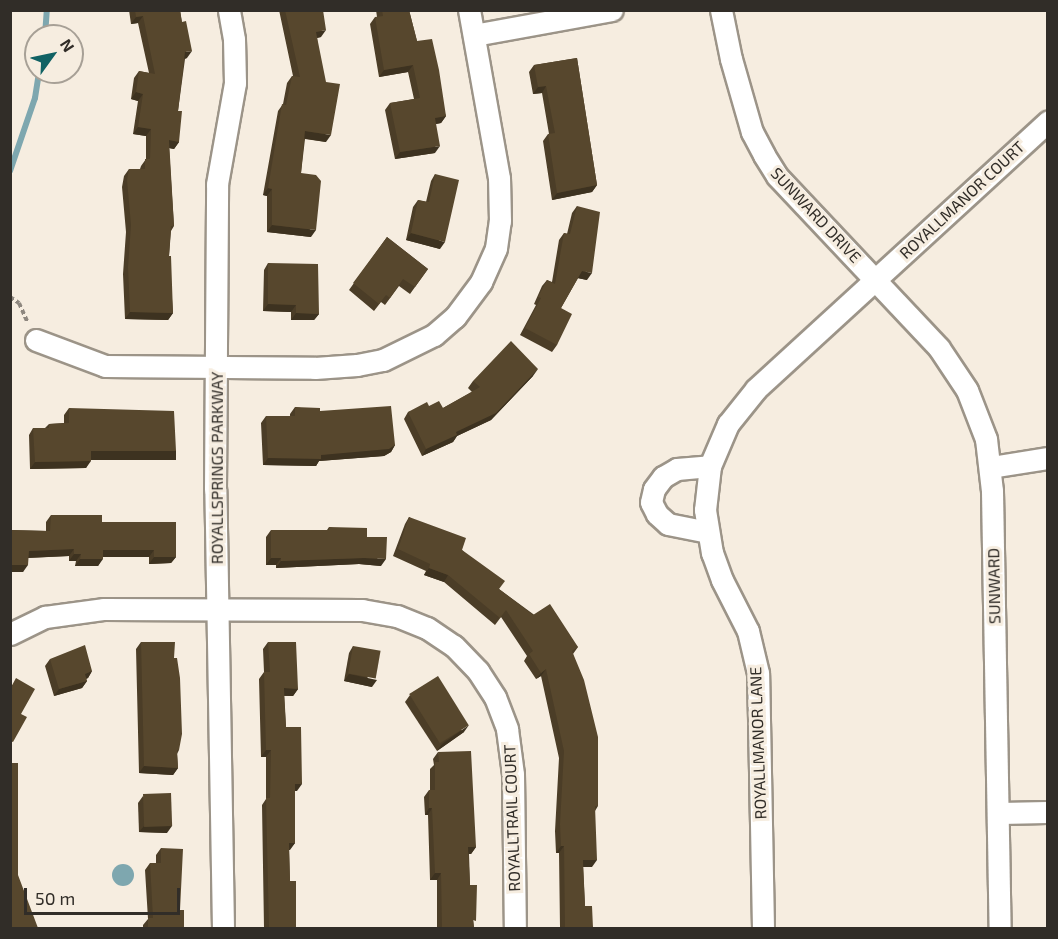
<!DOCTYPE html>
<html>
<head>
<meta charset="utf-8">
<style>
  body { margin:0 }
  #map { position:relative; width:1058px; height:939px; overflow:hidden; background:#f6ede0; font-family:"Exo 2",sans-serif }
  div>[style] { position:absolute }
  .water>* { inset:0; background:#7ea7af }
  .round { border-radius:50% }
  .stream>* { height:6px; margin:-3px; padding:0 3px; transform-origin:3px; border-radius:3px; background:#7ea7af }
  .path>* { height:4px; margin-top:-2px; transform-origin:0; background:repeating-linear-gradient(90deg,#8e877f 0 4.5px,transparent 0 7.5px) }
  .roads { filter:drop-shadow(2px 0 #9c9488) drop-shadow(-2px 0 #9c9488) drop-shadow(0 2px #9c9488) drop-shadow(0 -2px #9c9488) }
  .street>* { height:21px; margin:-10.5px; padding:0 10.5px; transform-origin:10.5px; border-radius:10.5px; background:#fff }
  .wall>* { inset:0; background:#4b3d27 }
  .shaded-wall>* { inset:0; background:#3d3220; transform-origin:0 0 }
  .building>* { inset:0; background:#57472d; transform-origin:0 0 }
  span { translate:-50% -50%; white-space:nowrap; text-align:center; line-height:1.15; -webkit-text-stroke:6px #f6ede0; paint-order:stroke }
  .street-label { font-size:16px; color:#312d28 }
  .frame { position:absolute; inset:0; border:12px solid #312d28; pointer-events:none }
  .north { position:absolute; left:24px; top:24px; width:60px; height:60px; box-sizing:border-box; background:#f6ede0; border:2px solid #a7a096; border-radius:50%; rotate:57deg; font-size:16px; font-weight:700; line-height:24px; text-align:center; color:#312d28 }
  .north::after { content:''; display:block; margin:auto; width:21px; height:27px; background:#116264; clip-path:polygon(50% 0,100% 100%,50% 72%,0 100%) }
  .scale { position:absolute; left:24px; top:888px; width:156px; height:27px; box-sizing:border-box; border:3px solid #312d28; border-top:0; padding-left:8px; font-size:18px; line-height:21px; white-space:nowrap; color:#312d28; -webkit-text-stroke:4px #f6ede0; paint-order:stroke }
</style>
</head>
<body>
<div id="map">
  <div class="water">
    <i class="round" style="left:112px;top:864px;width:22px;height:22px"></i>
  </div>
  <div class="stream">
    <i style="left:45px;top:36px;width:26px;rotate:-86deg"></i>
    <i style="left:10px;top:171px;width:77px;rotate:-71.1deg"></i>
    <i style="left:35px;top:98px;width:26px;rotate:-81deg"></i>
  </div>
  <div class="path">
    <i style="left:10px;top:297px;width:11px;rotate:34deg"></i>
    <i style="left:19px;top:303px;width:22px;rotate:66deg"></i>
  </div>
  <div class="roads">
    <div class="street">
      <i style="left:721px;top:10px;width:50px;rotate:78.5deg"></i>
      <i style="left:731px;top:59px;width:76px;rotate:74deg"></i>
      <i style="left:752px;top:132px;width:26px;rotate:62deg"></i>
      <i style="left:764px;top:155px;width:25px;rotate:58deg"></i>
      <i style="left:777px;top:176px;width:236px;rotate:46.7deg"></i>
      <i style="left:939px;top:348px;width:50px;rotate:56.3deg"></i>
      <i style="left:967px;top:390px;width:53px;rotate:68.8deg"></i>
      <i style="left:986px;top:439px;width:52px;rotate:83.4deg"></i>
      <i style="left:992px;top:491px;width:437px;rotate:89deg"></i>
      <i style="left:474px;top:35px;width:140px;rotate:-10.3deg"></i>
      <i style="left:36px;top:340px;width:74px;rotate:20.6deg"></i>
      <i style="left:105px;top:366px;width:210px;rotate:0.5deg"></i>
      <i style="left:315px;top:368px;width:42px;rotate:-4.1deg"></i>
      <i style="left:357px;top:365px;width:26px;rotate:-11deg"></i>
      <i style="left:383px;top:360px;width:57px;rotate:-26.1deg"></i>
      <i style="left:434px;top:335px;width:28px;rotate:-41deg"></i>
      <i style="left:455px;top:317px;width:44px;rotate:-53.4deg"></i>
      <i style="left:481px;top:282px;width:37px;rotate:-66deg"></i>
      <i style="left:496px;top:248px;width:27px;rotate:-82deg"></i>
      <i style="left:500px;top:221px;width:43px;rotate:-91.3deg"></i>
      <i style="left:499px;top:178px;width:171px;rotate:-100.1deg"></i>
      <i style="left:991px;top:467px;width:58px;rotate:-9deg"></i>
      <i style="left:708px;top:532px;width:41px;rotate:-168.7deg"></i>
      <i style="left:668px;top:524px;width:15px;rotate:-138deg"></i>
      <i style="left:657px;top:514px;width:13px;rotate:-117deg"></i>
      <i style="left:651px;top:502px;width:13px;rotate:-77deg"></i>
      <i style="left:654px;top:489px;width:15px;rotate:-53deg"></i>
      <i style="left:663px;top:477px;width:16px;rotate:-30deg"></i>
      <i style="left:677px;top:469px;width:33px;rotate:-5deg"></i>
      <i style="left:10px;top:634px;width:39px;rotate:-26deg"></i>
      <i style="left:45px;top:617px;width:60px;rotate:-7.7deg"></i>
      <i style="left:104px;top:609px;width:258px;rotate:0.2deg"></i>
      <i style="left:362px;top:610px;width:36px;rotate:10deg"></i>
      <i style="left:397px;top:616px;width:32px;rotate:22deg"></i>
      <i style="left:427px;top:628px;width:32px;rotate:34deg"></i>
      <i style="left:454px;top:646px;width:35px;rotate:46deg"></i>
      <i style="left:478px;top:671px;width:31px;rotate:57deg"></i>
      <i style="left:495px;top:697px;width:34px;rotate:69deg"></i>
      <i style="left:507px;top:729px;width:45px;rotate:82.4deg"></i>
      <i style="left:513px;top:774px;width:154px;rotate:89.3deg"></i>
      <i style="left:999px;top:813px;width:49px;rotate:-1.2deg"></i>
      <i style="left:223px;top:928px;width:439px;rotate:-91deg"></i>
      <i style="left:215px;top:489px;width:305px;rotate:-89.6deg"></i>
      <i style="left:217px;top:184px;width:103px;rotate:-79.9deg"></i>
      <i style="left:235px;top:83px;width:44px;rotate:-91.3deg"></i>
      <i style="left:234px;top:39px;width:29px;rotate:-100deg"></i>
      <i style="left:763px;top:928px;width:255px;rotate:-91.1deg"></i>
      <i style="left:758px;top:673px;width:43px;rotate:-103.4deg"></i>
      <i style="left:748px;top:631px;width:57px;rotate:-117deg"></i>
      <i style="left:722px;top:580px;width:29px;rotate:-110deg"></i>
      <i style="left:712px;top:553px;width:44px;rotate:-99.2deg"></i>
      <i style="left:705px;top:510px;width:44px;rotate:-83.5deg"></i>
      <i style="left:710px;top:466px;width:46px;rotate:-66.8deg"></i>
      <i style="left:728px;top:424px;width:45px;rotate:-51.3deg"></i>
      <i style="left:756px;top:389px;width:396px;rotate:-42.5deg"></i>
    </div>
  </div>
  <div class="wall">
    <i style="clip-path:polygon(129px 10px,180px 10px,187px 58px,185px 59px,178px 111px,179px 142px,174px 149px,169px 148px,174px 226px,171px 231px,169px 256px,173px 313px,168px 320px,125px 319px,123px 274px,126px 232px,122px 187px,124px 176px,129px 169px,140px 169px,141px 166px,146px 159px,146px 136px,133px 134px,138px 101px,131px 99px,134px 78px,139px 71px,149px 73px,138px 23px,131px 24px)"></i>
    <i style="clip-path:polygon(279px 10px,323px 10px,321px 37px,317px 38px,326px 142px,305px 139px,301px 173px,311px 237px,267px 232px,267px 196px,263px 195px,278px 111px,283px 104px,287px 83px,292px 76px,293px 76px)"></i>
    <i style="clip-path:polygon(376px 10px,409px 10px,417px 41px,446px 116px,441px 123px,436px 124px,435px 153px,395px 159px,385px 110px,390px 103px,414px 99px,408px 72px,379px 77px,370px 24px,375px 17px,377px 17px)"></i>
    <i style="clip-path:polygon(577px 58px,597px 185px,592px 192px,552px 200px,543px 141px,548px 134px,549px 134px,542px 93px,533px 94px,529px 72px,534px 65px)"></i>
    <i style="clip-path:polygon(435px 174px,440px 249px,406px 240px,413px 207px,418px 200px,426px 202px,431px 181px)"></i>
    <i style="clip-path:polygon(577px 206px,587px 280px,578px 278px,561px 308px,557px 345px,552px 352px,520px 335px,536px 305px,534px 304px,542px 286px,547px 280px,552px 282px,559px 240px,564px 233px,567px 234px,572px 213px)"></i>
    <i style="clip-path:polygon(387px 237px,428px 269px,410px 294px,399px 286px,385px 305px,381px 302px,374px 311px,349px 290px)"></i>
    <i style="clip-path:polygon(268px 263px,319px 314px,314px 320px,291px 320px,291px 312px,263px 311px,264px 270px)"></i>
    <i style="clip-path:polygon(533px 376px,491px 420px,457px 436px,453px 442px,422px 456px,404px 419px,408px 412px,429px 406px,443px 408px,472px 392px,468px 388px,473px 381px)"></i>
    <i style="clip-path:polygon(295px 407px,320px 411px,395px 445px,391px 452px,384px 456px,319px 461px,316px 466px,263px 465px,261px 423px,266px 416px,290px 416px,290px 414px)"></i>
    <i style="clip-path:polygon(69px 408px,176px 451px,171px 458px,91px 458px,86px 468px,30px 469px,29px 435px,33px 428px,45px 428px,49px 424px,64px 423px,64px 415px)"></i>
    <i style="clip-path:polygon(51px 515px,102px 522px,176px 557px,171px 563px,149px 564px,149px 557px,103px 557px,98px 566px,75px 566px,76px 561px,69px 561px,69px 556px,28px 558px,23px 572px,10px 572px,10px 530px,46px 531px,46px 522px)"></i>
    <i style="clip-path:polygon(409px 517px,462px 550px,499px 589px,578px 647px,573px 654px,598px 806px,595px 811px,592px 867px,583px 867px,585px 906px,593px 928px,560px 928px,559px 853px,556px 853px,555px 831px,559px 758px,541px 676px,536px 679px,524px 661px,527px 656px,501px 617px,495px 625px,444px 582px,424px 575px,426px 571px,393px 556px,405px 524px)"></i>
    <i style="clip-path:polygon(329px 527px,367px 537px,381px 566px,359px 564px,276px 568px,276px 565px,266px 565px,266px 537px,271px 530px,327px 530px)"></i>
    <i style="clip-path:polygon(141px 642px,174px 658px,179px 750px,177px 754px,178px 768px,173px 775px,139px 773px,136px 649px)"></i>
    <i style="clip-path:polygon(268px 642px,298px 689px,293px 696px,284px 696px,286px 727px,297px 791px,295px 791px,295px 843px,289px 850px,290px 881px,296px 928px,264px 928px,262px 805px,266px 799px,266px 757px,261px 757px,259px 679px,264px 672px,263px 649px)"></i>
    <i style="clip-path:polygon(353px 646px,372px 687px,344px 681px,349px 653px)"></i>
    <i style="clip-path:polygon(50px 659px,92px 671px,88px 678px,86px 679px,87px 681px,82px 688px,54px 696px,45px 666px)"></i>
    <i style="clip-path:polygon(410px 695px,464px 732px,437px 751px,405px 702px)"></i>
    <i style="clip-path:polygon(438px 752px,476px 847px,471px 854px,469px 854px,470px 885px,474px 928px,437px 928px,437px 880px,430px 880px,428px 815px,425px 815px,424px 797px,429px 790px,430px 790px,430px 769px,434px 765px,433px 759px)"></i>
    <i style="clip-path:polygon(143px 796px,167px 833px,139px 832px,138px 803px)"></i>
    <i style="clip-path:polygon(161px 848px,180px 910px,184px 928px,143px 928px,143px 925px,148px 919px,145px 870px,150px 863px,156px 863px,156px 855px)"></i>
  </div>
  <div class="shaded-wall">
    <i style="clip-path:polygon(143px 16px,138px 23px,131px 24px,136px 17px)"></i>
    <i style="clip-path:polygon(326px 30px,321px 37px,311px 39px,316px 32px)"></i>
    <i style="clip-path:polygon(192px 51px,187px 58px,181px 59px,185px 52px)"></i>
    <i style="clip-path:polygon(413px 65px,408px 72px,379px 77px,384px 70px)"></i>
    <i style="clip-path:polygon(546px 86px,542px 93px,533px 94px,538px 87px)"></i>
    <i style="clip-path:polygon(136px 92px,143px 94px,138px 101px,131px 99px)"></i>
    <i style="clip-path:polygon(446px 116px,441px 123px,430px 125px,435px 118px)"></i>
    <i style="clip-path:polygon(138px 127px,151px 129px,146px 136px,133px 134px)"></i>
    <i style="clip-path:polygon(305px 131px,331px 135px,326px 142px,301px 138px)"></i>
    <i style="clip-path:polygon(169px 140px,179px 142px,174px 149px,164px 147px)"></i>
    <i style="clip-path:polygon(440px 146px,435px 153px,395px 159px,400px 152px)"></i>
    <i style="clip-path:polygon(597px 185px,592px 192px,552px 200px,557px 193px)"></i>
    <i style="clip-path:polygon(268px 188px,272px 189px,267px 196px,263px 195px)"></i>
    <i style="clip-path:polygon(272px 225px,316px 230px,311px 237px,267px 232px)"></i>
    <i style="clip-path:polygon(411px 233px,445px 242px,440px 249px,406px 240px)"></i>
    <i style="clip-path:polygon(582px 271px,592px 273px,587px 280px,577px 278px)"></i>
    <i style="clip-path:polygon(268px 304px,296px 305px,291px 312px,263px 311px)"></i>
    <i style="clip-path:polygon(130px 312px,173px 313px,168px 320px,125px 319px)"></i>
    <i style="clip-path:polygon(296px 313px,319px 314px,314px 320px,291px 320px)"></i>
    <i style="clip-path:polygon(538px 369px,533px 376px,491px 420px,457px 436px,453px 442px,422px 456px,426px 449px,456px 432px)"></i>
    <i style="clip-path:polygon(395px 445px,391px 452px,384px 456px,319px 461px,316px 466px,263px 465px,268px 458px,321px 455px)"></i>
    <i style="left:91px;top:451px;width:85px;height:9px"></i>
    <i style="clip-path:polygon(91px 461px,86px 468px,30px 469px,35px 462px)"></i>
    <i style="clip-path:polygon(74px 549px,69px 556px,24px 558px,29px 551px)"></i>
    <i style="clip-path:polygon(103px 550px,154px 550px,149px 557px,98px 557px)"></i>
    <i style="clip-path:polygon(74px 554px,81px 554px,76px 561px,69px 561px)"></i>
    <i style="clip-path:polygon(154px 557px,176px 557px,171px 563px,149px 564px)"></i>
    <i style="clip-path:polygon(271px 558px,281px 558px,276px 565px,266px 565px)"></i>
    <i style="clip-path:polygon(364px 558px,386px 559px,381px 566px,359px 564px,276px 568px,281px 561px)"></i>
    <i style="clip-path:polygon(80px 559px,103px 559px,98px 566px,75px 566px)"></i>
    <i style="clip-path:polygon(10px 565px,28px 565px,23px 572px,10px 572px)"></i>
    <i style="clip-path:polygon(429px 568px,448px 575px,444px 582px,424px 575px)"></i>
    <i style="clip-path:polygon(546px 669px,541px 676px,536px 679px,541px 673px)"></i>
    <i style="clip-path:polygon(92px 671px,88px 678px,80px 681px,85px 674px)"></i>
    <i style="clip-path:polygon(349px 674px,377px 680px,372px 687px,344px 681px)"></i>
    <i style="clip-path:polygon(87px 681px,82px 688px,54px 696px,59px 689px)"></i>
    <i style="clip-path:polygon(284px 688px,298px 689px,293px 696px,279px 695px)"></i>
    <i style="clip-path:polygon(469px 725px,464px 732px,437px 751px,442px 744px)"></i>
    <i style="clip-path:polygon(266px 750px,271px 750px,266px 757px,261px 757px)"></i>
    <i style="clip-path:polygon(144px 766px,178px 768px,173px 775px,139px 773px)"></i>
    <i style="clip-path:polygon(295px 784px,302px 784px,297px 791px,290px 791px)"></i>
    <i style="clip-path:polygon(429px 808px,432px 808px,428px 815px,425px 815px)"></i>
    <i style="clip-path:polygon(144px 826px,172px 826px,167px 833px,139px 832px)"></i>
    <i style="clip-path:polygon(289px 843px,295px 843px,290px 850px,284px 850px)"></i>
    <i style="clip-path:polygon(561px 846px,564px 846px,559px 853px,556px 853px)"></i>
    <i style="clip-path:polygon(468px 847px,476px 847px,471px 854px,464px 854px)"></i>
    <i style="clip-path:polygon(583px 860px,597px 860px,592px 867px,578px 867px)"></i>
    <i style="clip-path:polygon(435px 873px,441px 873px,437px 880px,430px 880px)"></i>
  </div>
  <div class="building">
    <i style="clip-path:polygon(135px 10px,180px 10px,182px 22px,186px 21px,192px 51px,185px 52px,178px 111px,182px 111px,179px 142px,169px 140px,174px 226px,171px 226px,169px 256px,171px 256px,173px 313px,130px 312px,128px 267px,131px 225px,127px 180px,129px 169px,145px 169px,145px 159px,150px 159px,151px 129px,138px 127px,143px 94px,136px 92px,139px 71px,155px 74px,143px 16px,136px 17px)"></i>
    <i style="clip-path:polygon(285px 10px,323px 10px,326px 30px,316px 32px,326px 82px,340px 84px,331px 135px,305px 131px,301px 173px,316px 175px,321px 181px,316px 230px,272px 225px,272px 189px,268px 188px,282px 104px,286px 105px,292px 76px,300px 77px)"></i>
    <i style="clip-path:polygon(382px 10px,409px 10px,417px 41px,432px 39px,439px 70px,446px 116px,435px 118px,440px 146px,400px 152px,390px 103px,420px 98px,413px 65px,384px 70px,375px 17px,383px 16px)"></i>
    <i style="clip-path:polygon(577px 58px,597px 185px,557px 193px,548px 134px,555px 133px,546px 86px,538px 87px,534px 65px)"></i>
    <i style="clip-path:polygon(435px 174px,459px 180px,445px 242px,411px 233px,418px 200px,429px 202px)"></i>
    <i style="clip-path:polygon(577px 206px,600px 212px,592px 273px,582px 271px,561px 308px,572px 314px,557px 345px,525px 328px,541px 298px,538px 297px,547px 280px,555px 284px,564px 233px,570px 234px)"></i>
    <i style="clip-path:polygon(387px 237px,428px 269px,415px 287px,403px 279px,390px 298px,386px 295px,379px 304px,353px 283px)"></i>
    <i style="clip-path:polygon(268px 263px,318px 264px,319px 314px,296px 313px,296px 305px,268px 304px)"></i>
    <i style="clip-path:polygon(511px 341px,538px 369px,496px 413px,456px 432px,457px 435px,426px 449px,408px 412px,427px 402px,429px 406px,439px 401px,443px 408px,480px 387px,473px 381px)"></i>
    <i style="clip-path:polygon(391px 406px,395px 445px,389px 449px,321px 455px,321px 459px,268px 458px,266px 416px,295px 416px,295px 407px,320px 408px,320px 411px)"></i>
    <i style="clip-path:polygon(69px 408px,174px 411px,176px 451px,91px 451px,91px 461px,35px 462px,33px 428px,49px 428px,49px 424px,69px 423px)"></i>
    <i style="clip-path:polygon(51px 515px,102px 515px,102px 522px,176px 522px,176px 557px,154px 557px,154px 550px,103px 550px,103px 559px,80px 559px,81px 554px,74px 554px,74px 549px,29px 551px,28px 565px,10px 565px,10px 530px,50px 531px)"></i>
    <i style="clip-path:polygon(409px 517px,466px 538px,462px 550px,505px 581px,499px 589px,533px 615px,550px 604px,578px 647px,572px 651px,584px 680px,598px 737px,598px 806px,595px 806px,597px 860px,583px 860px,585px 906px,592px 906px,593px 928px,565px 928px,564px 846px,561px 846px,560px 824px,564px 751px,546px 669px,541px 673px,529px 654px,533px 651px,506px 610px,500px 618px,448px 575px,429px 568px,430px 564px,398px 549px)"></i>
    <i style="clip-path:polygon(329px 527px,367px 528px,367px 537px,387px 537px,386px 559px,364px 558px,281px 561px,281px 558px,271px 558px,271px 530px,329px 530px)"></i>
    <i style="clip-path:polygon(141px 642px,175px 642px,174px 658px,177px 658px,180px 678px,182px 734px,179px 750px,177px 750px,178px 768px,144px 766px)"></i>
    <i style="clip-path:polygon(268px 642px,296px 642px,298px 689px,284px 688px,286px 727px,301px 727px,302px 784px,295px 784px,295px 843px,289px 843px,290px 881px,296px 881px,296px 928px,269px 928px,266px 798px,270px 798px,271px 750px,266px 750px,264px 672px,270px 672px)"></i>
    <i style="clip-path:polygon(85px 645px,92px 671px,85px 674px,87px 681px,59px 689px,50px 659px)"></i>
    <i style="left:353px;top:646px;width:28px;height:28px;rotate:10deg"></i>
    <i style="left:438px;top:676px;width:58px;height:34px;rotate:58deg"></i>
    <i style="clip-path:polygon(16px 678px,35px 689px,21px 714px,27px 717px,13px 742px,10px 741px,10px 689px)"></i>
    <i style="clip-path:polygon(471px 751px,476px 847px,468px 847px,470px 885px,477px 885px,476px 921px,473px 920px,474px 928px,442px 928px,441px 873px,435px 873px,432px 808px,429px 808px,429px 790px,435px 790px,435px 762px,439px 762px,438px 752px)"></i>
    <i style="clip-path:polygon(10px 763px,18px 763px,18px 875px,38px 928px,10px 928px)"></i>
    <i style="left:171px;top:793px;width:33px;height:28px;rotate:88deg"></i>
    <i style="clip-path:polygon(161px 848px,183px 849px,180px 910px,184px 910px,184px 928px,148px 928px,148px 918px,153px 918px,150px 863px,161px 863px)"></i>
  </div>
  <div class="street-label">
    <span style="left:962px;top:200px;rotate:-43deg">ROYALLMANOR COURT</span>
    <span style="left:816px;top:215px;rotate:47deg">SUNWARD DRIVE</span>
    <span style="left:217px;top:468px;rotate:-90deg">ROYALLSPRINGS PARKWAY</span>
    <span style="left:994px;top:586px;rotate:-91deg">SUNWARD</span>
    <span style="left:758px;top:743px;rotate:-92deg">ROYALLMANOR LANE</span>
    <span style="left:512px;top:818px;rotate:-92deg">ROYALLTRAIL COURT</span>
  </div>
  <div class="frame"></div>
  <div class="north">N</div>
  <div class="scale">50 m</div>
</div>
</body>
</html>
